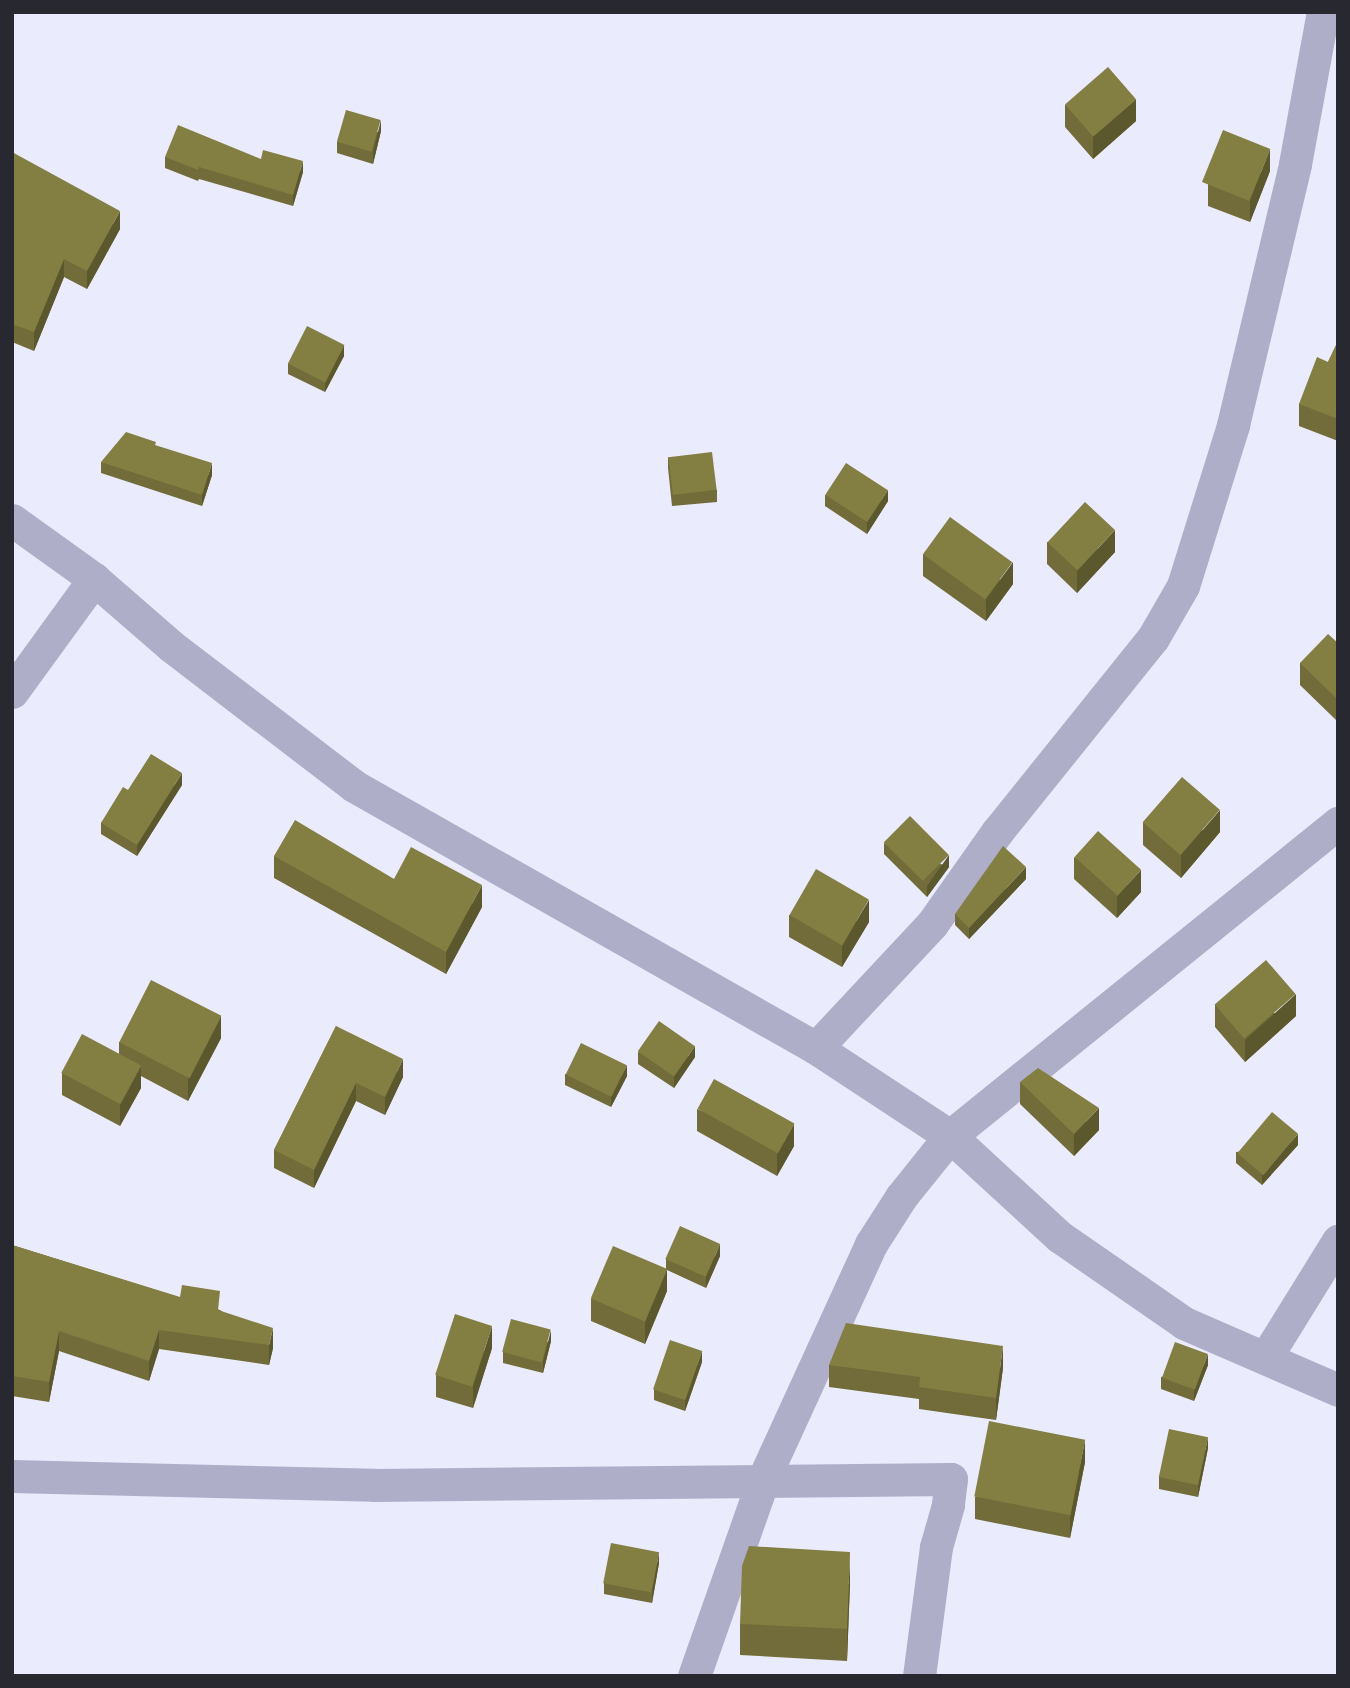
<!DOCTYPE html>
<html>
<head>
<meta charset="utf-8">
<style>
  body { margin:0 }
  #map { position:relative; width:1350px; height:1688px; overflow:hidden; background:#ebebfe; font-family:"Sofia Sans Condensed",sans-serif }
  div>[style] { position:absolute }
  .street>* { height:33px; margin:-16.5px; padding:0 16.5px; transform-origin:16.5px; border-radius:16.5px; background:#aeaec8 }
  .wall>* { inset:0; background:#716c39 }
  .shaded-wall>* { inset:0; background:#5c582e; transform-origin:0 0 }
  .building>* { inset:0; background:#837e42; transform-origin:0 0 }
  span { translate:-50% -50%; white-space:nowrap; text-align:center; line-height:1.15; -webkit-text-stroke:5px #f9fafe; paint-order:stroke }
  .frame { position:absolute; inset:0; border:14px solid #282831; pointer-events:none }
</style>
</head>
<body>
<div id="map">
  <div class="street">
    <i style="left:12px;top:520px;width:101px;rotate:35.7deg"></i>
    <i style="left:94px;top:579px;width:102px;rotate:41deg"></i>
    <i style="left:171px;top:646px;width:230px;rotate:37.4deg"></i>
    <i style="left:354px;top:786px;width:531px;rotate:29.56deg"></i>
    <i style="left:816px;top:1048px;width:160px;rotate:33.3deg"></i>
    <i style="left:950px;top:1136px;width:149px;rotate:42.6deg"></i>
    <i style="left:1060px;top:1237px;width:151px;rotate:34.7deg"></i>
    <i style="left:1184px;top:1323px;width:168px;rotate:23.5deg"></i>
    <i style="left:12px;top:692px;width:140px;rotate:-54deg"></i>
    <i style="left:816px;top:1048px;width:170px;rotate:-46.9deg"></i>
    <i style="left:932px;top:924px;width:113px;rotate:-54.8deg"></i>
    <i style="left:997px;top:832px;width:249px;rotate:-51.2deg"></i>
    <i style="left:1153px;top:638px;width:60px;rotate:-60deg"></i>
    <i style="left:1183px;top:586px;width:169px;rotate:-72.7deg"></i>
    <i style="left:1233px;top:425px;width:268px;rotate:-76.6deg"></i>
    <i style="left:1295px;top:164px;width:155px;rotate:-79.6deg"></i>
    <i style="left:1266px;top:1357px;width:137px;rotate:-58.2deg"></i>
    <i style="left:12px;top:1476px;width:362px;rotate:1.4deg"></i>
    <i style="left:374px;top:1485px;width:577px;rotate:-0.6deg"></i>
    <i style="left:951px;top:1479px;width:26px;rotate:97deg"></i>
    <i style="left:948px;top:1505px;width:44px;rotate:105.9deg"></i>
    <i style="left:936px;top:1547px;width:130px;rotate:97.5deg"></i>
    <i style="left:694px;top:1676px;width:208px;rotate:-70.6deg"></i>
    <i style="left:763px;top:1480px;width:260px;rotate:-65.4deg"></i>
    <i style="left:871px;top:1244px;width:56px;rotate:-57.4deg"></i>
    <i style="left:901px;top:1197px;width:78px;rotate:-51.2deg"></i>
    <i style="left:950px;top:1136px;width:499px;rotate:-38.9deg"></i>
  </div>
  <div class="wall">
    <i style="clip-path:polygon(1065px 105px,1136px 121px,1093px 159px,1065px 127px)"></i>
    <i style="clip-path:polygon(381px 131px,373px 164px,337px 153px,337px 142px)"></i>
    <i style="clip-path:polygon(12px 152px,120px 229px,87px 289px,64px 277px,34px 351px,12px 342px)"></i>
    <i style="clip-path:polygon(165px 157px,261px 159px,303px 172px,293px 206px,199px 179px,198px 181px,165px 168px)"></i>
    <i style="clip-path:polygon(1270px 171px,1250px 222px,1208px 206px,1208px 184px)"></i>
    <i style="clip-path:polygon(1338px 341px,1338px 441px,1299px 426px,1299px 404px,1328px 362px)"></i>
    <i style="clip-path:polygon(344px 356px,325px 392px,288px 374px,288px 363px)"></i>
    <i style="clip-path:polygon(668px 457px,717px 490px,717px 502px,672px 506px,668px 468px)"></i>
    <i style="clip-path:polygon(101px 462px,212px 475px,202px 506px,101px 473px)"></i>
    <i style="clip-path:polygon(825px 495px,888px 501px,867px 534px,825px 506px)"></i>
    <i style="clip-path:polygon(1047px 542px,1115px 552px,1077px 593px,1047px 564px)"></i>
    <i style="clip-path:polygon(923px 554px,1013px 584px,986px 621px,923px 576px)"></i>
    <i style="clip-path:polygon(1338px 643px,1338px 719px,1336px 720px,1300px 685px,1300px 663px)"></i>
    <i style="clip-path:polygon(182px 785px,137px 856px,101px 834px,101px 823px,128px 790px)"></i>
    <i style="clip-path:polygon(1143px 823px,1220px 832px,1181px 878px,1143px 845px)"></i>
    <i style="clip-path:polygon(884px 843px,949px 867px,927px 897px,884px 854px)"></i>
    <i style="clip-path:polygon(274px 856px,394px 879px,482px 907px,446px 974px,274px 878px)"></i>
    <i style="clip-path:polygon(1074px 857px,1141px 892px,1117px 918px,1074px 879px)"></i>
    <i style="clip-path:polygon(1026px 879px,969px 939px,955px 925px,955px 914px)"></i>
    <i style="clip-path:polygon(789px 915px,869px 922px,842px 967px,789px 937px)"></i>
    <i style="clip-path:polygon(1215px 1005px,1296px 1016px,1245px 1062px,1215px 1027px)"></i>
    <i style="clip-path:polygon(336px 1026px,403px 1077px,385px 1115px,356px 1101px,314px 1188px,274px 1168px,274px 1150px)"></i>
    <i style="clip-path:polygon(221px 1038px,188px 1101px,141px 1076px,141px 1088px,120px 1126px,62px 1095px,62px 1073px,119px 1054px,119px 1042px)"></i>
    <i style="clip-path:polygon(638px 1052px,695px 1057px,674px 1088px,638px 1064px)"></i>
    <i style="clip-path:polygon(565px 1074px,627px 1076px,611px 1107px,565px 1085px)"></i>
    <i style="clip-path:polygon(1020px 1082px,1099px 1130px,1074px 1156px,1020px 1104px)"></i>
    <i style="clip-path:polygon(697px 1109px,794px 1146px,777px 1176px,697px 1131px)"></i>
    <i style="clip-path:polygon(1298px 1145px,1262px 1185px,1236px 1163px,1236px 1152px)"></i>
    <i style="clip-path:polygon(12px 1245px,220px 1310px,273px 1348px,269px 1365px,159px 1349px,149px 1381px,59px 1351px,49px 1402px,12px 1396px)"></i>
    <i style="clip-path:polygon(720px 1256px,706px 1288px,667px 1270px,667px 1291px,645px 1344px,591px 1321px,591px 1299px,666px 1269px,666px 1259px)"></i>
    <i style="clip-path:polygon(551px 1341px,543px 1373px,503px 1363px,503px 1352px)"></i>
    <i style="clip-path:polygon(492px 1348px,473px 1408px,436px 1397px,436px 1375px)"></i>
    <i style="clip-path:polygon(702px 1362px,685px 1411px,654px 1400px,654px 1389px)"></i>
    <i style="clip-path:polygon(829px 1365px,1003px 1368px,996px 1420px,919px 1409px,919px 1399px,829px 1387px)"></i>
    <i style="clip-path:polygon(1208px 1365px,1194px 1401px,1161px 1389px,1161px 1377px)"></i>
    <i style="clip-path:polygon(1208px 1448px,1198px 1497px,1159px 1489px,1159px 1477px)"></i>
    <i style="clip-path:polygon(1085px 1462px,1070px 1538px,975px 1519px,975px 1497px)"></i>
    <i style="clip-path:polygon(659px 1563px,652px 1603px,604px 1594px,604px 1583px)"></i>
    <i style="clip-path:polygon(850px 1583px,847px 1661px,740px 1655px,740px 1624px)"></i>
  </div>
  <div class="shaded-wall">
    <i style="clip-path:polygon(1136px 99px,1136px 121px,1093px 159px,1093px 136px)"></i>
    <i style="clip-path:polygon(381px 120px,381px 131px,373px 164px,373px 152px)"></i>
    <i style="clip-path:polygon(1270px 149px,1270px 171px,1250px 222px,1250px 200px)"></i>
    <i style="clip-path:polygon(303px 161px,303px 172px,293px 206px,293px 195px)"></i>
    <i style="clip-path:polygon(120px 211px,120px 229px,87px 289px,87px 271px)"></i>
    <i style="clip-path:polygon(64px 259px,64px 277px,34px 351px,34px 332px)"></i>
    <i style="clip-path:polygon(344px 345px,344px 356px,325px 392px,325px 381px)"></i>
    <i style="clip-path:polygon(212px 463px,212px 475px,202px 506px,202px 495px)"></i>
    <i style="clip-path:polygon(888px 490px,888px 501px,867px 534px,867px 522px)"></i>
    <i style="clip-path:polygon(1115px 530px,1115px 552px,1077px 593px,1077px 571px)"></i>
    <i style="clip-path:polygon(1013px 562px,1013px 584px,986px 621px,986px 599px)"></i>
    <i style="left:1338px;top:697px;width:22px;height:2px;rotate:90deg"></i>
    <i style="clip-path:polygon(182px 773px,182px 785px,137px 856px,137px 845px)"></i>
    <i style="clip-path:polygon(1220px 810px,1220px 832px,1181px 878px,1181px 855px)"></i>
    <i style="clip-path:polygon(949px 855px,949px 867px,927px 897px,927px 886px)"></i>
    <i style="clip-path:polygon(1026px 867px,1026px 879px,969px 939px,969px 928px)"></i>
    <i style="clip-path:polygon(1141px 870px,1141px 892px,1117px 918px,1117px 896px)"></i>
    <i style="clip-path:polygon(482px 885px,482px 907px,446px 974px,446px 952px)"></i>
    <i style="clip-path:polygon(869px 900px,869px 922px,842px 967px,842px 945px)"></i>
    <i style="clip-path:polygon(1296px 994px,1296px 1016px,1245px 1062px,1245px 1040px)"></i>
    <i style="clip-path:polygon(221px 1016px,221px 1038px,188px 1101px,188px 1078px)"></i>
    <i style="clip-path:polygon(695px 1046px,695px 1057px,674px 1088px,674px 1077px)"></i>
    <i style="clip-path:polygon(403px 1059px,403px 1077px,385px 1115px,385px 1097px)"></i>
    <i style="clip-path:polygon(627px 1065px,627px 1076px,611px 1107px,611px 1096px)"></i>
    <i style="clip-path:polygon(141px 1066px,141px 1088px,120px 1126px,120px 1104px)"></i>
    <i style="clip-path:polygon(356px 1083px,356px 1101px,314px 1188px,314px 1170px)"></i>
    <i style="clip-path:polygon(1099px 1108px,1099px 1130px,1074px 1156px,1074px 1134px)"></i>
    <i style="clip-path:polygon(794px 1124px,794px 1146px,777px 1176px,777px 1154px)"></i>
    <i style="clip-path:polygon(1298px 1134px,1298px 1145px,1262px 1185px,1262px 1174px)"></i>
    <i style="clip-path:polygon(720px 1244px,720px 1256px,706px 1288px,706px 1277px)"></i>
    <i style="clip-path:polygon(667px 1269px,667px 1291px,645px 1344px,645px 1322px)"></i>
    <i style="clip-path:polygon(492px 1326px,492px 1348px,473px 1408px,473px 1386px)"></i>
    <i style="clip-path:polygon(273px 1328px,273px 1348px,269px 1365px,269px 1345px)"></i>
    <i style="clip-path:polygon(159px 1330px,159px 1349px,149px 1381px,149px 1361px)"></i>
    <i style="clip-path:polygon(551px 1330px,551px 1341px,543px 1373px,543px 1362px)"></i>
    <i style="clip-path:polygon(59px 1331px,59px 1351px,49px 1402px,49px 1382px)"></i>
    <i style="clip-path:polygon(1003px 1346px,1003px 1368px,996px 1420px,996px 1398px)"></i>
    <i style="clip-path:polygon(702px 1351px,702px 1362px,685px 1411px,685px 1400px)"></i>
    <i style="clip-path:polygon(1208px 1354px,1208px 1365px,1194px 1401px,1194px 1390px)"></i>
    <i style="clip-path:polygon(1208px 1437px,1208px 1448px,1198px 1497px,1198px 1486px)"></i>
    <i style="clip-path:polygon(1085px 1440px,1085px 1462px,1070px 1538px,1070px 1516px)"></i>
    <i style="clip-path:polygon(659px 1552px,659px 1563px,652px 1603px,652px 1592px)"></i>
    <i style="clip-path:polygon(850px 1552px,850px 1583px,847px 1661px,847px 1629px)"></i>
  </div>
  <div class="building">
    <i style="left:1108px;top:67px;width:43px;height:57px;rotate:49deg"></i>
    <i style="left:346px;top:110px;width:36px;height:33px;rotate:16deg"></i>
    <i style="clip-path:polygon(178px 125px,261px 159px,263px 150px,303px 161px,293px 195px,199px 167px,198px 170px,165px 157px)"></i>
    <i style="left:1223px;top:130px;width:51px;height:56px;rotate:22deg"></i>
    <i style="clip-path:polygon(12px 152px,120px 211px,87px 271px,64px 259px,34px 332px,12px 324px)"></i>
    <i style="left:307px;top:326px;width:42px;height:42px;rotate:27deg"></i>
    <i style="clip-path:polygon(1338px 341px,1338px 419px,1299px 404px,1317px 357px,1328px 362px)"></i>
    <i style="clip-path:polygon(126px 432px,156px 442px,155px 445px,212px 463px,202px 495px,101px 462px)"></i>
    <i style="left:712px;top:452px;width:38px;height:44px;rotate:83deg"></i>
    <i style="left:846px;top:463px;width:50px;height:38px;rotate:33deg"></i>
    <i style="left:1085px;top:502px;width:41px;height:55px;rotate:43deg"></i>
    <i style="left:950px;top:517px;width:77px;height:46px;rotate:36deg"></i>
    <i style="clip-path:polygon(1328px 634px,1338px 643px,1338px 697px,1336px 698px,1300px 663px)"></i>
    <i style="clip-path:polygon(151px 754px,182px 773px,137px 845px,101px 823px,123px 787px,128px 790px)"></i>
    <i style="left:1182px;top:777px;width:50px;height:60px;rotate:41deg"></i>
    <i style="left:910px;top:816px;width:55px;height:37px;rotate:45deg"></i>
    <i style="clip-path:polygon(295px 820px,394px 879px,411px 847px,482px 885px,446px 952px,274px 856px)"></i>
    <i style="left:1098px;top:831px;width:58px;height:35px;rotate:42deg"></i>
    <i style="clip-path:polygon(1003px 846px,1026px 867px,969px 928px,955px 914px)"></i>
    <i style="left:816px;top:869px;width:61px;height:53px;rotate:30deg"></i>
    <i style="left:1266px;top:960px;width:45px;height:68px;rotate:49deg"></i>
    <i style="left:151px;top:980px;width:79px;height:70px;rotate:27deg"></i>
    <i style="left:659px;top:1021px;width:44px;height:37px;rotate:35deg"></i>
    <i style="clip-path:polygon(336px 1026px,403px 1059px,385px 1097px,356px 1083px,314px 1170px,274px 1150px)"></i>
    <i style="left:82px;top:1034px;width:67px;height:44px;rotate:28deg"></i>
    <i style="left:581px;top:1043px;width:51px;height:35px;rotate:26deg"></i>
    <i style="clip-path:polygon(1038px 1068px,1099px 1108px,1074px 1134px,1020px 1082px)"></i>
    <i style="left:714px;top:1079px;width:92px;height:34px;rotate:29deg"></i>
    <i style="left:1272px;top:1112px;width:34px;height:54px;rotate:40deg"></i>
    <i style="left:680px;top:1226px;width:44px;height:36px;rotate:24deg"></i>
    <i style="clip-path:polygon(12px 1245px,180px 1297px,182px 1285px,220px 1291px,218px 1310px,273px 1328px,269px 1345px,159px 1330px,149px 1361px,59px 1331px,49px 1382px,12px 1376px)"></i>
    <i style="left:613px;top:1246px;width:59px;height:57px;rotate:23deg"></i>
    <i style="left:455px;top:1314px;width:39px;height:64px;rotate:18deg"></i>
    <i style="left:511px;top:1319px;width:41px;height:34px;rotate:15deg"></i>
    <i style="clip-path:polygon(846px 1323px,1003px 1346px,996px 1398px,919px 1387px,920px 1377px,829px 1365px)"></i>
    <i style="left:670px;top:1340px;width:34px;height:52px;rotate:19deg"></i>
    <i style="left:1175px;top:1342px;width:35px;height:38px;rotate:20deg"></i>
    <i style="left:989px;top:1421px;width:98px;height:77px;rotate:11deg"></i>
    <i style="left:1169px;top:1429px;width:40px;height:49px;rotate:12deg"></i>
    <i style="left:611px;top:1543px;width:49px;height:41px;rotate:11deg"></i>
    <i style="clip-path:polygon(749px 1546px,850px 1552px,847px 1629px,740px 1624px,742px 1566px)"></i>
  </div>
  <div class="frame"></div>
</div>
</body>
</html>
